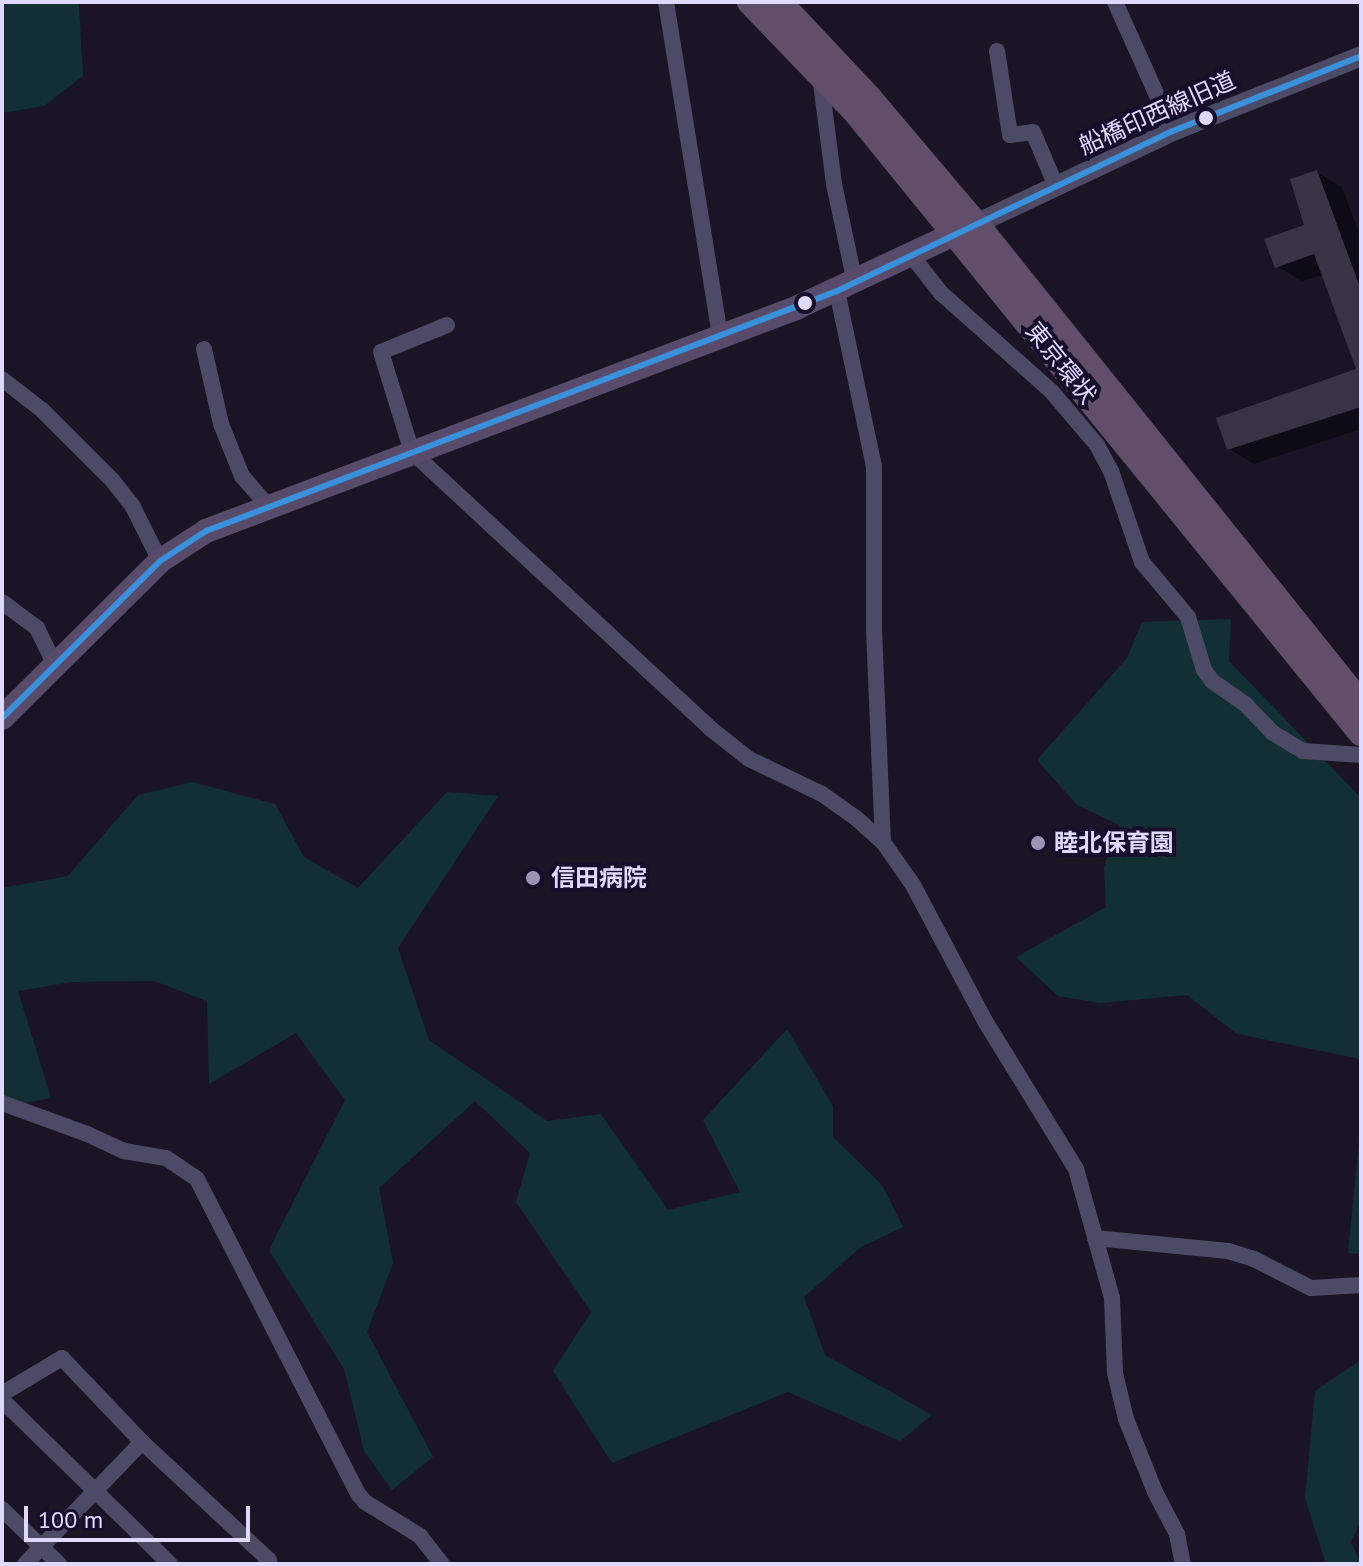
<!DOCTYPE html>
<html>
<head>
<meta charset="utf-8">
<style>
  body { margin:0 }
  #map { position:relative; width:1363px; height:1566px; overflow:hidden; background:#1a1525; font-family:"PT Sans","Noto Sans JP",sans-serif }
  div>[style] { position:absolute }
  .green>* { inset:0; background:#123033 }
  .shadow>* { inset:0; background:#0007 }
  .building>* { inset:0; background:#393346 }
  .minor>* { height:16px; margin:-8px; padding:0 8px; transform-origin:8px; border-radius:8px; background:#4d4a66 }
  .tertiary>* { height:20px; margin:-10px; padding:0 10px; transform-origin:10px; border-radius:10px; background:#4d4a66 }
  .primary>* { height:24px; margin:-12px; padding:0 12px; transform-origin:12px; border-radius:12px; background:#584b6a }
  .trunk>* { height:26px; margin:-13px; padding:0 13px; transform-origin:13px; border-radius:13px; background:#604e6b }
  .bus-1>* { height:6px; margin:-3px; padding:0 3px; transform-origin:3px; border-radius:3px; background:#3a90db }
  .dots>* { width:22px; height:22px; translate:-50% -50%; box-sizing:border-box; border:4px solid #160f2b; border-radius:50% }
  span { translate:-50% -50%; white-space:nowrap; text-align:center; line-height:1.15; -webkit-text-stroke:8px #160f2b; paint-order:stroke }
  .street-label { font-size:24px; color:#e0d9ff }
  .poi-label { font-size:24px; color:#e0d9ff; font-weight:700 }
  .left { translate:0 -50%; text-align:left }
  .frame { position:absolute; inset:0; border:4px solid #e0d9ff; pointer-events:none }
  .scale { position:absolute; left:24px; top:1506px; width:226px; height:36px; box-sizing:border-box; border:4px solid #e0d9ff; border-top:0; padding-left:10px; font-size:24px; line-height:28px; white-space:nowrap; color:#e0d9ff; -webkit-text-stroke:6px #160f2b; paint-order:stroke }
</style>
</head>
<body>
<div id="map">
  <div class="green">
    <i style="clip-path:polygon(2px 2px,77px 2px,79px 6px,83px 76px,44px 106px,2px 113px)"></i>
    <i style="clip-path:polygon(1231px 619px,1229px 661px,1361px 798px,1361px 1059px,1237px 1034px,1187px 995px,1100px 1003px,1058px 996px,1016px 957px,1106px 907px,1104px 867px,1119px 825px,1077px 805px,1037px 760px,1127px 658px,1142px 622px)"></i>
    <i style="clip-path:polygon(192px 782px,275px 804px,304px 857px,358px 888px,447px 792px,498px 796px,398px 948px,429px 1040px,547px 1121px,601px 1114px,668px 1210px,740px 1192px,703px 1120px,787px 1029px,833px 1106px,833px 1137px,882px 1185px,903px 1227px,861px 1247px,804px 1297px,825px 1355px,932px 1415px,900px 1441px,788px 1392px,612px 1463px,553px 1371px,591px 1312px,516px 1202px,530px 1153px,475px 1101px,379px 1188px,393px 1263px,367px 1332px,433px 1457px,392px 1490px,364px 1451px,344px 1369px,269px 1250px,345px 1100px,296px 1033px,209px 1084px,207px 1001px,154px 981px,72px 982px,18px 991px,51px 1098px,2px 1108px,2px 888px,68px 876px,138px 795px)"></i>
    <i style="clip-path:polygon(1361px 1121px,1361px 1254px,1348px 1253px)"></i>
    <i style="clip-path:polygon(1361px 1360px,1361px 1520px,1351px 1542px,1361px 1564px,1326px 1564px,1305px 1498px,1315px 1391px)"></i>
  </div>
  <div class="shadow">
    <i style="clip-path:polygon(1317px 172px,1342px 187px,1361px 238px,1361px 429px,1254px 464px,1229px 449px,1359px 371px,1324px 274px,1302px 281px,1276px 266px,1306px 226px)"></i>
  </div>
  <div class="building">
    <i style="clip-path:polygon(1317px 170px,1361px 290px,1361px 407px,1227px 450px,1216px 418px,1356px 369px,1314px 254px,1275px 268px,1264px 239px,1304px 225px,1290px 179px)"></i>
  </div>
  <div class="minor">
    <i style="left:666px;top:2px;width:338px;rotate:80.8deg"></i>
    <i style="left:1115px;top:2px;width:141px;rotate:65.8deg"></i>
    <i style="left:997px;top:51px;width:85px;rotate:81.2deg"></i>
    <i style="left:1010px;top:135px;width:23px;rotate:-7deg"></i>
    <i style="left:1033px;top:132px;width:59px;rotate:66.9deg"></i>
    <i style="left:820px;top:76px;width:109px;rotate:82.6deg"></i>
    <i style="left:834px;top:184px;width:101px;rotate:78deg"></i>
    <i style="left:912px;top:256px;width:47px;rotate:51.9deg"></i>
    <i style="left:941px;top:293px;width:149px;rotate:41.7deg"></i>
    <i style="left:1052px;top:392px;width:70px;rotate:49.7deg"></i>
    <i style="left:1097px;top:445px;width:30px;rotate:62deg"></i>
    <i style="left:1111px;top:471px;width:96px;rotate:71.2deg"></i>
    <i style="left:1142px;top:562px;width:72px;rotate:50.1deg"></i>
    <i style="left:1188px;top:617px;width:55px;rotate:73.2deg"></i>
    <i style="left:1204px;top:670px;width:14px;rotate:54deg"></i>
    <i style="left:1212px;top:681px;width:40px;rotate:34.9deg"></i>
    <i style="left:1245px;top:704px;width:40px;rotate:46deg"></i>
    <i style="left:1273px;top:733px;width:35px;rotate:31deg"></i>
    <i style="left:1303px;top:751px;width:58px;rotate:3.9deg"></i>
    <i style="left:837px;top:291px;width:179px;rotate:78.1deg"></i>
    <i style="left:874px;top:466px;width:163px;rotate:90deg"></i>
    <i style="left:874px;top:629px;width:213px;rotate:87.6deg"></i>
    <i style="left:447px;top:325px;width:71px;rotate:157.8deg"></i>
    <i style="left:381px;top:352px;width:105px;rotate:72.8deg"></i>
    <i style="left:412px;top:452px;width:408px;rotate:42.8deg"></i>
    <i style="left:711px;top:729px;width:48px;rotate:38.3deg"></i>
    <i style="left:749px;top:759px;width:81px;rotate:25.6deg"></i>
    <i style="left:822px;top:794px;width:42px;rotate:35.2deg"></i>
    <i style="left:856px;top:818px;width:36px;rotate:42deg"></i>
    <i style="left:883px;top:842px;width:52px;rotate:55.1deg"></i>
    <i style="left:913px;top:885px;width:154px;rotate:62.1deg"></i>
    <i style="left:985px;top:1021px;width:174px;rotate:58.4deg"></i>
    <i style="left:1076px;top:1169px;width:134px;rotate:74.4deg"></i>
    <i style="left:1112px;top:1298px;width:75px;rotate:87.7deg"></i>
    <i style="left:1115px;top:1373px;width:47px;rotate:76.6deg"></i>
    <i style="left:1126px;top:1419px;width:79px;rotate:68.3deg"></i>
    <i style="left:1155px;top:1492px;width:47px;rotate:62.4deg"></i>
    <i style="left:1177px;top:1534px;width:31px;rotate:79deg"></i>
    <i style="left:204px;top:349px;width:77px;rotate:77.2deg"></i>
    <i style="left:221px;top:424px;width:56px;rotate:68deg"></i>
    <i style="left:242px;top:476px;width:40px;rotate:49deg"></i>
    <i style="left:2px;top:379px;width:51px;rotate:37.8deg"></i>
    <i style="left:42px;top:410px;width:100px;rotate:45deg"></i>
    <i style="left:113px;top:481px;width:33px;rotate:52deg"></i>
    <i style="left:133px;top:507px;width:60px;rotate:63.4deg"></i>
    <i style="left:2px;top:602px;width:44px;rotate:36.6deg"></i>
    <i style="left:37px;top:628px;width:41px;rotate:64.1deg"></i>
    <i style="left:2px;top:1103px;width:90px;rotate:20deg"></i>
    <i style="left:87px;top:1134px;width:41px;rotate:24.7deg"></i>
    <i style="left:124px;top:1151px;width:43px;rotate:9.5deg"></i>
    <i style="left:166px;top:1158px;width:37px;rotate:34deg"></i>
    <i style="left:197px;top:1179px;width:355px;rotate:62.9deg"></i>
    <i style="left:359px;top:1495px;width:9px;rotate:49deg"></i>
    <i style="left:365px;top:1502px;width:65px;rotate:31.7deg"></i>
    <i style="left:420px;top:1536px;width:36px;rotate:52deg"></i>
    <i style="left:1095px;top:1238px;width:134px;rotate:5.6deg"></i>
    <i style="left:1228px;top:1251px;width:27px;rotate:17deg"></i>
    <i style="left:1254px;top:1259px;width:64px;rotate:27deg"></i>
    <i style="left:1311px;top:1288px;width:50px;rotate:-3.4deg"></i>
    <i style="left:2px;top:1394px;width:70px;rotate:-31deg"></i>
    <i style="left:62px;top:1358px;width:116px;rotate:46.4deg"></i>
    <i style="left:2px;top:1400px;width:235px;rotate:44.3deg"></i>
    <i style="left:2px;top:1509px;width:79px;rotate:44deg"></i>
    <i style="left:25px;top:1564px;width:169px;rotate:-46.2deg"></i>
    <i style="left:142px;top:1442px;width:173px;rotate:42.9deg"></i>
    <i style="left:269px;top:1560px;width:5px;rotate:127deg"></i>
  </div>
  <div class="tertiary">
    <i style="left:976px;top:224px;width:218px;rotate:-25.3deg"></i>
    <i style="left:1173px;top:131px;width:202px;rotate:-21.7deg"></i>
  </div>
  <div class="primary">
    <i style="left:2px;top:718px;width:223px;rotate:-44.8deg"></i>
    <i style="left:160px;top:561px;width:55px;rotate:-33.1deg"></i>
    <i style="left:206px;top:531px;width:631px;rotate:-20.7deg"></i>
    <i style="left:796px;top:308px;width:193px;rotate:-25.1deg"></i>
  </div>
  <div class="trunk">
    <i style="left:750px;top:2px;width:151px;rotate:46.1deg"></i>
    <i style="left:855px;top:111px;width:802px;rotate:50.87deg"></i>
    <i style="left:779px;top:2px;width:132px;rotate:46.8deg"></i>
    <i style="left:869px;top:98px;width:165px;rotate:49.7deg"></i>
    <i style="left:976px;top:224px;width:615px;rotate:51.27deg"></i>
  </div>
  <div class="bus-1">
    <i style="left:2px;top:718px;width:223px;rotate:-44.8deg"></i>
    <i style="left:160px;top:561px;width:55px;rotate:-33.1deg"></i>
    <i style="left:206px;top:531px;width:675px;rotate:-20.82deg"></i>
    <i style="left:837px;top:291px;width:372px;rotate:-25.5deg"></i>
    <i style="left:1173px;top:131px;width:202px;rotate:-21.7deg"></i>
  </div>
  <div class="dots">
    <i style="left:1206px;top:118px;background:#e0d9ff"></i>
    <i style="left:805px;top:303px;background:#e0d9ff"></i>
    <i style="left:1038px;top:843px;background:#9b94b3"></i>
    <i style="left:533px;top:878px;background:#9b94b3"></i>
  </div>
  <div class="street-label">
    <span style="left:1157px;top:113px;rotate:-24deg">船橋印西線旧道</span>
    <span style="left:1061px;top:363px;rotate:51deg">東京環状</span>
  </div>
  <div class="poi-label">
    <span class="left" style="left:1054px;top:843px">睦北保育園</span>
    <span class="left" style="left:551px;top:878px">信田病院</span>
  </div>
  <div class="frame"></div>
  <div class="scale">100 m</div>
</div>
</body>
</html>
